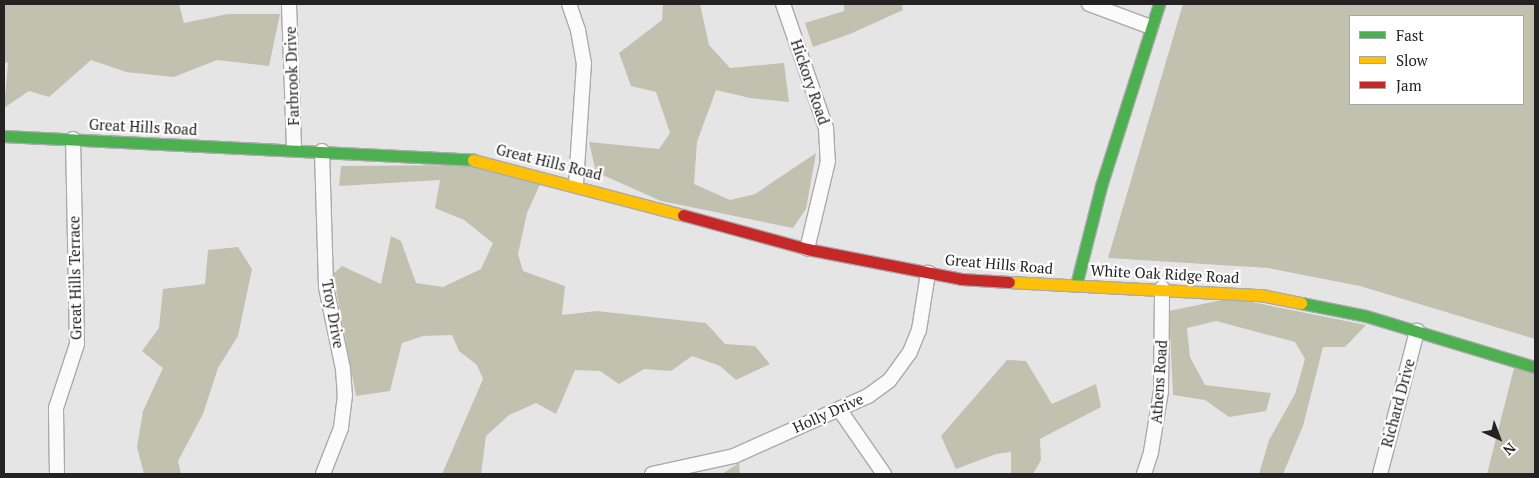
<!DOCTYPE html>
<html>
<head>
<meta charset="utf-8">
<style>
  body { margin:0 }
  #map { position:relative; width:1539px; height:478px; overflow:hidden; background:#e6e5e6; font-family:"PT Serif",serif }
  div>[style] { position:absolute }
  .forest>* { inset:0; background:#c1c1b0 }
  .roads { filter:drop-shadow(1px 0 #abaaab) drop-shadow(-1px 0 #abaaab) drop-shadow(0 1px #abaaab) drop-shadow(0 -1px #abaaab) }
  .street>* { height:14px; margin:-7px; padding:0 7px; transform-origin:7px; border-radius:7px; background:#fbfbfb }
  .fast>* { height:11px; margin:-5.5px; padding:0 5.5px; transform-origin:5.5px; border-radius:5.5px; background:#4caf50 }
  .slow>* { height:11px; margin:-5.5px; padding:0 5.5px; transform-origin:5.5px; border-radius:5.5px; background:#ffc107 }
  .jam>* { height:11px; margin:-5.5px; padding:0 5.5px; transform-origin:5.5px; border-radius:5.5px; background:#c62828 }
  span { translate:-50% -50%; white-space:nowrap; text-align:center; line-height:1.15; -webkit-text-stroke:4.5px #fff; paint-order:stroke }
  .street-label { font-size:15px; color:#242324 }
  .frame { position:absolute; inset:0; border:5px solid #242324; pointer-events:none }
  .legend { position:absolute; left:1349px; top:15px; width:175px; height:90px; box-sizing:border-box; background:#fff; border:1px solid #a7a7a7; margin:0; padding:6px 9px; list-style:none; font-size:15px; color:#242324 }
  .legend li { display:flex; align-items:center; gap:10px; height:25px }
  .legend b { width:25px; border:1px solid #a7a7a7 }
  .north { position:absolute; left:1474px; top:413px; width:50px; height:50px; -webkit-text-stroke:4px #fff; paint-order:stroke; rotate:137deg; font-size:14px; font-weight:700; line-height:20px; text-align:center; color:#242324 }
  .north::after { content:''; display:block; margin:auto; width:18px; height:22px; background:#242324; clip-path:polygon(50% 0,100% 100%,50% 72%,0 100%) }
</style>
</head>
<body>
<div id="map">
  <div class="forest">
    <i style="clip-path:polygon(4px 4px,179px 4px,184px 23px,228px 14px,280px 14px,269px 66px,217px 60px,174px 77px,126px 72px,91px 60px,49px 97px,29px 91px,4px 108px,8px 63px,4px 62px)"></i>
    <i style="clip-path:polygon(663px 4px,700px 4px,709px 45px,730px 68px,784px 63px,789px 102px,750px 98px,716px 90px,697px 142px,694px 184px,730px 200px,755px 194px,816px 153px,806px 209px,793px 228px,661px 201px,596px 172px,589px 142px,659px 149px,670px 133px,656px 92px,631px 86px,619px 53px,662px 20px)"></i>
    <i style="clip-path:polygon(844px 4px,902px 4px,903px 10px,850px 34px,813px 47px,805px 23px,844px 11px)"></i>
    <i style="clip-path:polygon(evenodd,1183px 4px,1535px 4px,1535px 339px,1360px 286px,1268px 268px,1108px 258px,1183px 4px,1350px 16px,1523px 16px,1523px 104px,1350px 104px,1350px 16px)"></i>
    <i style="clip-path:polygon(468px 165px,542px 180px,527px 213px,518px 254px,523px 271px,565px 286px,562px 315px,597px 311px,706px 323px,725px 344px,755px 346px,770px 364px,736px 380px,720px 366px,692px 356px,671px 371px,644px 369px,619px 384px,600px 371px,575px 370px,556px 414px,536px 403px,509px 415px,486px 436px,481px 474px,442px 474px,483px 379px,477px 365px,459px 351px,452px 335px,423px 336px,402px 343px,390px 391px,356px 396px,333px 274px,342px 266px,381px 284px,391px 236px,401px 241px,416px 283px,443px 287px,481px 269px,493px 243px,464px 220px,435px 208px,440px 180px,339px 186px,341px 166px)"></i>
    <i style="clip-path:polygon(238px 247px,252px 269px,238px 336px,218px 368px,203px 414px,178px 461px,181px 474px,144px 474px,137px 447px,143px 411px,163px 368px,142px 351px,159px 328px,163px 289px,205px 284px,208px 250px)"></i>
    <i style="clip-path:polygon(1232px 298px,1366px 325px,1345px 347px,1323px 347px,1303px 426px,1283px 474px,1259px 474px,1269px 440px,1295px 394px,1305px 359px,1295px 342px,1216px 321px,1187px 328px,1190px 357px,1205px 385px,1271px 393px,1266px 411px,1229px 417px,1205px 400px,1173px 395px,1169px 311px)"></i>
    <i style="clip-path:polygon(1007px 360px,1026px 361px,1052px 404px,1096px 384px,1101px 407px,1040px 439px,1041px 460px,1033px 474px,1011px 474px,1011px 452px,996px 454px,956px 469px,941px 436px)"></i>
    <i style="clip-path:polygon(1514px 368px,1535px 373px,1535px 474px,1487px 474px)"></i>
    <i style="clip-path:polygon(739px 463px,740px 474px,722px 474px)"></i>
  </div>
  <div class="roads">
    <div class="street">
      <i style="left:289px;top:4px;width:145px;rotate:88deg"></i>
      <i style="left:569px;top:4px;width:28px;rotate:71deg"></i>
      <i style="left:578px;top:30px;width:34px;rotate:80deg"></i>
      <i style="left:584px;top:63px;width:121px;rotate:93.8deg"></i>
      <i style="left:783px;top:4px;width:131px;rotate:70.9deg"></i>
      <i style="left:826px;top:128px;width:33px;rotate:87deg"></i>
      <i style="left:828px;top:161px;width:90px;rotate:103.4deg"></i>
      <i style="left:1089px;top:4px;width:66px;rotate:20.4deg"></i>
      <i style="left:322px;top:151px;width:136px;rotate:88.3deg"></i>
      <i style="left:326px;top:287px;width:84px;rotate:78.3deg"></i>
      <i style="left:343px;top:369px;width:26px;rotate:86deg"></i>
      <i style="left:345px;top:395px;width:33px;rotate:97deg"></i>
      <i style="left:341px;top:428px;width:49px;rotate:111.4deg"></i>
      <i style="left:839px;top:409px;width:79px;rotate:55.3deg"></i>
      <i style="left:57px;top:474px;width:66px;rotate:-90.9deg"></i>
      <i style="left:56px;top:408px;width:67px;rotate:-71.8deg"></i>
      <i style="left:77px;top:344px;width:205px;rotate:-91.1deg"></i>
      <i style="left:652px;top:474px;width:84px;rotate:-12.4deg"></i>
      <i style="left:734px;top:456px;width:147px;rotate:-24.1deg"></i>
      <i style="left:868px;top:396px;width:26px;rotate:-36deg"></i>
      <i style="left:889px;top:381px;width:36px;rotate:-54deg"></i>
      <i style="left:910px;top:352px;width:24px;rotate:-68deg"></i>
      <i style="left:919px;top:330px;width:58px;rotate:-81deg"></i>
      <i style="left:1144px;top:474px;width:23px;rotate:-72deg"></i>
      <i style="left:1151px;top:452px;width:62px;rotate:-80.7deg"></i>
      <i style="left:1161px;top:391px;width:103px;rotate:-89.4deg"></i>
      <i style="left:1380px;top:474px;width:148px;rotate:-75.5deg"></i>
    </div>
    <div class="fast">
      <i style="left:4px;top:136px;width:470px;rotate:2.9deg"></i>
      <i style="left:1076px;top:285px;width:102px;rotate:-75.8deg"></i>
      <i style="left:1101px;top:186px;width:191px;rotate:-72.3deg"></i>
      <i style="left:1301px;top:303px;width:66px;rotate:11.3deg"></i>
      <i style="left:1366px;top:316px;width:177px;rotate:16.8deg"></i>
    </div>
    <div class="slow">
      <i style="left:473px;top:160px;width:217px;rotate:14.7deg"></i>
      <i style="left:1009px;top:282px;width:252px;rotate:3deg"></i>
      <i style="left:1261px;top:295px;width:41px;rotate:11.3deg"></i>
    </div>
    <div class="jam">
      <i style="left:683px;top:215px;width:129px;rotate:15.3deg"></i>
      <i style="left:807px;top:249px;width:157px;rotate:11deg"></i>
      <i style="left:961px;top:279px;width:48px;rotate:3.6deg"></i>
    </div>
  </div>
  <div class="street-label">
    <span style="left:292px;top:76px;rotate:-92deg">Farbrook Drive</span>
    <span style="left:810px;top:82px;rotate:71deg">Hickory Road</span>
    <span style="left:143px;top:127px;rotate:3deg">Great Hills Road</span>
    <span style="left:549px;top:162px;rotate:14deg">Great Hills Road</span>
    <span style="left:999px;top:264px;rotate:5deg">Great Hills Road</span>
    <span style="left:1165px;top:274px;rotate:3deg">White Oak Ridge Road</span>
    <span style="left:75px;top:278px;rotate:-91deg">Great Hills Terrace</span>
    <span style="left:333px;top:314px;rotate:80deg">Troy Drive</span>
    <span style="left:1159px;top:382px;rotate:-86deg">Athens Road</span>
    <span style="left:1398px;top:403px;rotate:-75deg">Richard Drive</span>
    <span style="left:828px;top:413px;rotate:-24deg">Holly Drive</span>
  </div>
  <div class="frame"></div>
  <ul class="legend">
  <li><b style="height:6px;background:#4caf50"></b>Fast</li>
  <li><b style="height:6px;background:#ffc107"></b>Slow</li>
  <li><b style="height:6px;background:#c62828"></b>Jam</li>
  </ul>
  <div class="north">N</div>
</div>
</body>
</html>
